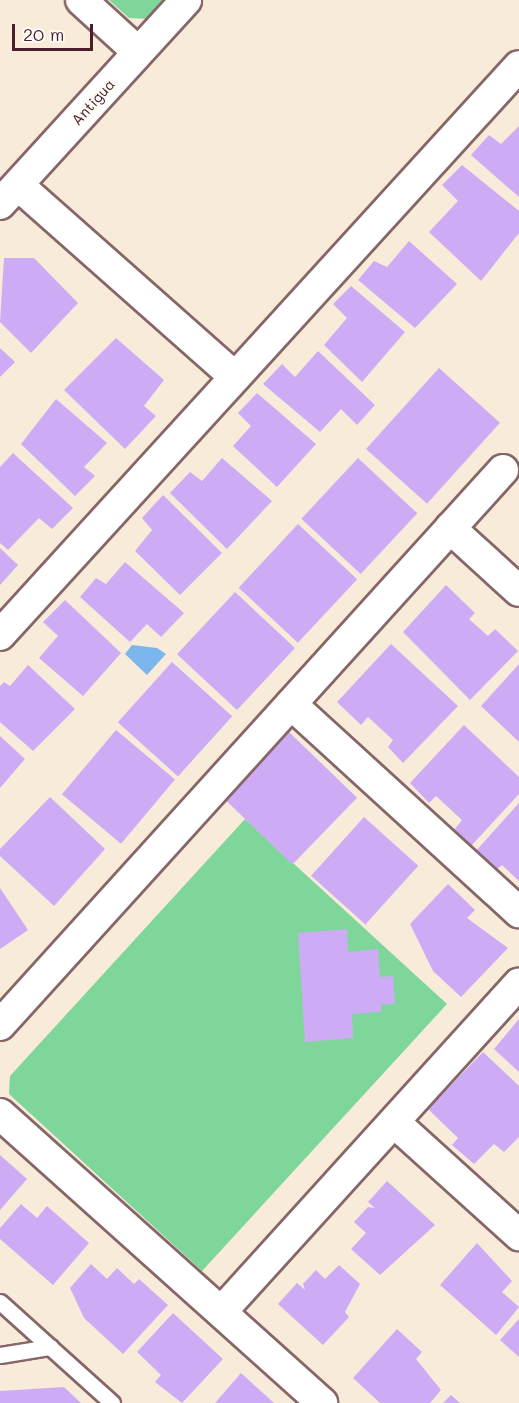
<!DOCTYPE html>
<html>
<head>
<meta charset="utf-8">
<style>
  body { margin:0 }
  #map { position:relative; width:519px; height:1403px; overflow:hidden; background:#f8ebda; font-family:Mali,sans-serif }
  div>[style] { position:absolute }
  .green>* { inset:0; background:#7ed69b }
  .water>* { inset:0; background:#7bb7ed }
  .building>* { inset:0; background:#ceacf5; transform-origin:0 0 }
  .roads { filter:drop-shadow(2px 0 #876668) drop-shadow(-2px 0 #876668) drop-shadow(0 2px #876668) drop-shadow(0 -2px #876668) }
  .lane>* { height:15px; margin:-7.5px; padding:0 7.5px; transform-origin:7.5px; border-radius:7.5px; background:#fff }
  .street>* { height:30px; margin:-15px; padding:0 15px; transform-origin:15px; border-radius:15px; background:#fff }
  span { translate:-50% -50%; white-space:nowrap; text-align:center; line-height:1.15; -webkit-text-stroke:6px #fdfcf7; paint-order:stroke }
  .street-label { font-size:15px; color:#4a1f2b }
  .scale { position:absolute; left:12px; top:24px; width:81px; height:27px; box-sizing:border-box; border:3px solid #4a1f2b; border-top:0; padding-left:8px; font-size:18px; line-height:21px; white-space:nowrap; color:#4a1f2b; -webkit-text-stroke:4px #fdfcf7; paint-order:stroke }
</style>
</head>
<body>
<div id="map">
  <div class="green">
    <i style="clip-path:polygon(109px 0,166px 0,149px 19px,129px 18px)"></i>
    <i style="clip-path:polygon(245px 819px,447px 1004px,202px 1271px,9px 1094px,10px 1076px)"></i>
  </div>
  <div class="water">
    <i style="clip-path:polygon(132px 645px,157px 648px,166px 654px,147px 675px,125px 654px)"></i>
  </div>
  <div class="building">
    <i style="clip-path:polygon(519px 126px,519px 197px,471px 155px,489px 135px,501px 144px)"></i>
    <i style="clip-path:polygon(462px 165px,519px 211px,519px 233px,481px 281px,429px 232px,458px 201px,442px 185px)"></i>
    <i style="clip-path:polygon(409px 241px,457px 284px,415px 328px,358px 280px,374px 261px,387px 267px)"></i>
    <i style="clip-path:polygon(4px 258px,34px 258px,78px 303px,31px 353px,0 322px)"></i>
    <i style="clip-path:polygon(351px 286px,405px 332px,362px 382px,324px 345px,347px 318px,333px 304px)"></i>
    <i style="clip-path:polygon(116px 338px,164px 380px,144px 406px,156px 416px,125px 449px,64px 390px)"></i>
    <i style="clip-path:polygon(0 348px,15px 362px,0 377px)"></i>
    <i style="clip-path:polygon(318px 351px,375px 405px,357px 425px,341px 409px,320px 432px,263px 384px,282px 364px,295px 377px)"></i>
    <i style="left:439px;top:368px;width:82px;height:109px;rotate:42deg"></i>
    <i style="clip-path:polygon(257px 393px,316px 444px,277px 487px,233px 446px,251px 426px,238px 413px)"></i>
    <i style="clip-path:polygon(56px 399px,107px 443px,84px 467px,95px 476px,75px 496px,21px 444px)"></i>
    <i style="clip-path:polygon(13px 453px,73px 508px,52px 529px,39px 518px,8px 550px,0 543px,0 467px)"></i>
    <i style="clip-path:polygon(222px 458px,272px 501px,227px 549px,170px 493px,190px 472px,202px 481px)"></i>
    <i style="left:358px;top:458px;width:81px;height:83px;rotate:43deg"></i>
    <i style="clip-path:polygon(163px 495px,222px 553px,180px 595px,135px 551px,152px 530px,142px 518px)"></i>
    <i style="left:298px;top:524px;width:81px;height:87px;rotate:43deg"></i>
    <i style="clip-path:polygon(0 548px,18px 565px,0 585px)"></i>
    <i style="clip-path:polygon(125px 562px,184px 613px,161px 637px,147px 624px,130px 642px,80px 597px,96px 578px,106px 584px)"></i>
    <i style="clip-path:polygon(446px 585px,475px 613px,469px 619px,488px 636px,495px 629px,518px 651px,470px 700px,403px 632px)"></i>
    <i style="left:235px;top:592px;width:82px;height:85px;rotate:43deg"></i>
    <i style="clip-path:polygon(65px 600px,121px 653px,83px 696px,39px 658px,58px 636px,43px 622px)"></i>
    <i style="clip-path:polygon(391px 644px,458px 706px,403px 763px,388px 747px,393px 740px,368px 717px,361px 725px,337px 702px)"></i>
    <i style="left:172px;top:662px;width:81px;height:81px;rotate:42deg"></i>
    <i style="clip-path:polygon(519px 664px,519px 742px,481px 706px)"></i>
    <i style="clip-path:polygon(28px 665px,75px 709px,33px 751px,0 722px,0 686px,4px 682px,10px 686px)"></i>
    <i style="clip-path:polygon(464px 725px,519px 777px,519px 794px,471px 846px,454px 830px,462px 820px,436px 796px,429px 803px,410px 783px)"></i>
    <i style="left:116px;top:730px;width:77px;height:84px;rotate:40deg"></i>
    <i style="left:288px;top:731px;width:96px;height:93px;rotate:44deg"></i>
    <i style="clip-path:polygon(0 736px,25px 759px,0 788px)"></i>
    <i style="clip-path:polygon(50px 797px,105px 849px,54px 906px,0 856px,0 849px)"></i>
    <i style="clip-path:polygon(519px 803px,519px 881px,502px 865px,494px 872px,475px 852px)"></i>
    <i style="left:364px;top:817px;width:73px;height:79px;rotate:42deg"></i>
    <i style="clip-path:polygon(448px 884px,475px 910px,467px 918px,508px 948px,461px 997px,433px 971px,410px 924px)"></i>
    <i style="clip-path:polygon(0 888px,28px 930px,0 949px)"></i>
    <i style="clip-path:polygon(347px 929px,348px 952px,378px 949px,380px 977px,393px 976px,395px 1004px,381px 1005px,381px 1012px,352px 1014px,353px 1038px,305px 1042px,298px 933px)"></i>
    <i style="clip-path:polygon(519px 1019px,519px 1072px,494px 1049px)"></i>
    <i style="clip-path:polygon(483px 1052px,519px 1086px,519px 1137px,504px 1152px,494px 1144px,474px 1164px,452px 1145px,458px 1138px,428px 1109px)"></i>
    <i style="clip-path:polygon(0 1155px,27px 1179px,0 1210px)"></i>
    <i style="clip-path:polygon(387px 1181px,435px 1225px,380px 1275px,351px 1249px,366px 1233px,354px 1222px,368px 1207px,375px 1208px,368px 1202px)"></i>
    <i style="clip-path:polygon(21px 1204px,37px 1218px,47px 1206px,89px 1243px,53px 1285px,0 1239px,0 1228px)"></i>
    <i style="clip-path:polygon(477px 1243px,512px 1281px,502px 1292px,519px 1307px,496px 1335px,440px 1285px)"></i>
    <i style="clip-path:polygon(91px 1264px,107px 1279px,117px 1268px,134px 1284px,139px 1279px,168px 1305px,123px 1354px,84px 1318px,70px 1288px)"></i>
    <i style="clip-path:polygon(339px 1265px,360px 1284px,345px 1312px,349px 1317px,323px 1345px,278px 1304px,297px 1283px,305px 1290px,303px 1284px,316px 1270px,325px 1279px)"></i>
    <i style="clip-path:polygon(173px 1313px,223px 1359px,182px 1403px,155px 1382px,161px 1375px,137px 1352px)"></i>
    <i style="clip-path:polygon(519px 1319px,519px 1357px,500px 1340px)"></i>
    <i style="clip-path:polygon(397px 1329px,422px 1352px,416px 1359px,441px 1390px,430px 1403px,380px 1403px,353px 1378px)"></i>
    <i style="clip-path:polygon(241px 1373px,274px 1403px,215px 1403px)"></i>
    <i style="clip-path:polygon(64px 1387px,81px 1403px,0 1403px,0 1391px)"></i>
    <i style="clip-path:polygon(451px 1395px,460px 1403px,443px 1403px)"></i>
  </div>
  <div class="roads">
    <div class="lane">
      <i style="left:0;top:1302px;width:151px;rotate:42deg"></i>
      <i style="left:0;top:1355px;width:51px;rotate:-9.1deg"></i>
    </div>
    <div class="street">
      <i style="left:81px;top:0;width:77px;rotate:42.4deg"></i>
      <i style="left:18px;top:185px;width:290px;rotate:41.5deg"></i>
      <i style="left:0;top:204px;width:276px;rotate:-47.6deg"></i>
      <i style="left:450px;top:528px;width:93px;rotate:42.4deg"></i>
      <i style="left:0;top:635px;width:770px;rotate:-47.63deg"></i>
      <i style="left:291px;top:704px;width:309px;rotate:42.4deg"></i>
      <i style="left:0;top:1025px;width:749px;rotate:-47.81deg"></i>
      <i style="left:0;top:1114px;width:433px;rotate:41.9deg"></i>
      <i style="left:394px;top:1122px;width:169px;rotate:42.1deg"></i>
      <i style="left:222px;top:1311px;width:442px;rotate:-47.8deg"></i>
    </div>
  </div>
  <div class="street-label">
    <span style="left:93px;top:102px;rotate:-48deg">Antigua</span>
  </div>
  <div class="scale">20 m</div>
</div>
</body>
</html>
